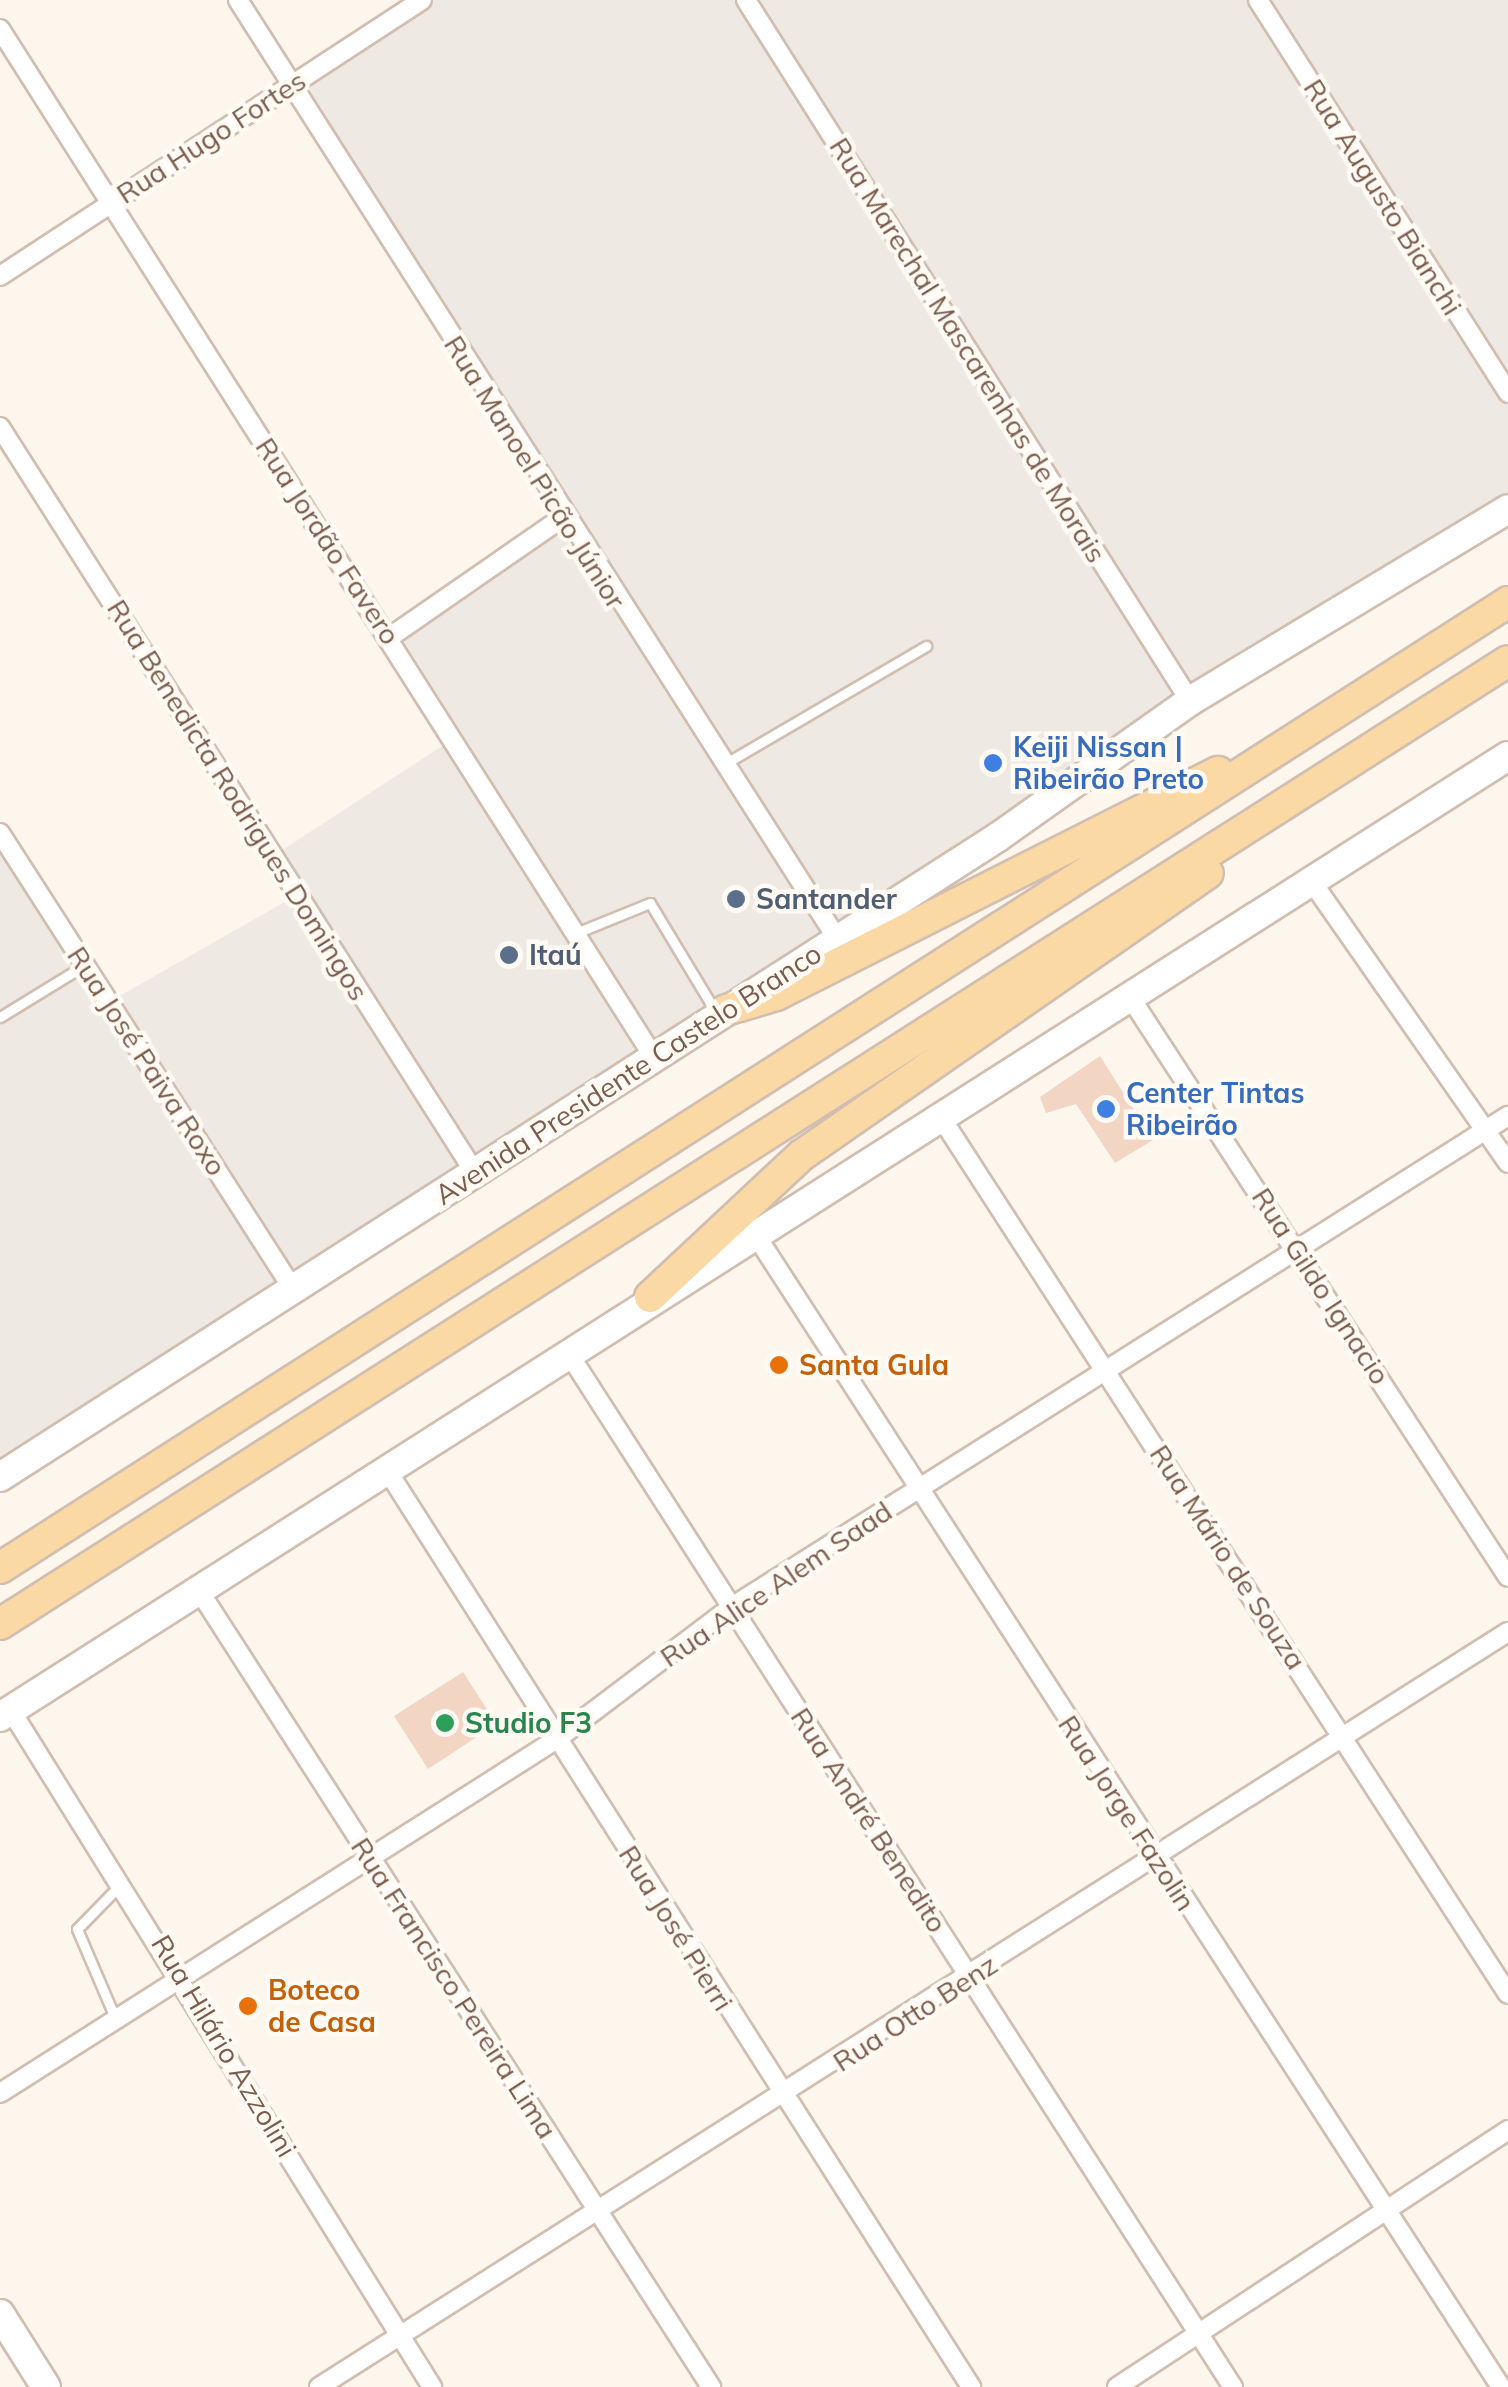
<!DOCTYPE html>
<html>
<head>
<meta charset="utf-8">
<style>
  body { margin:0 }
  #map { position:relative; width:1508px; height:2387px; overflow:hidden; background:#fdf6ec; font-family:Mulish,sans-serif }
  div>[style] { position:absolute }
  .industrial>* { inset:0; background:#efe9e4 }
  .building>* { inset:0; background:#f3d5c3 }
  .roads { filter:drop-shadow(2px 0 #d1beb0) drop-shadow(-2px 0 #d1beb0) drop-shadow(0 2px #d1beb0) drop-shadow(0 -2px #d1beb0) }
  .service>* { height:9px; margin:-4.5px; padding:0 4.5px; transform-origin:4.5px; border-radius:4.5px; background:#fff }
  .minor>* { height:18px; margin:-9px; padding:0 9px; transform-origin:9px; border-radius:9px; background:#fff }
  .secondary>* { height:28px; margin:-14px; padding:0 14px; transform-origin:14px; border-radius:14px; background:#fff }
  .primary>* { height:30px; margin:-15px; padding:0 15px; transform-origin:15px; border-radius:15px; background:#fbd9a5 }
  .dots>* { width:28px; height:28px; translate:-50% -50%; box-sizing:border-box; border:5px solid #fffaf3; border-radius:50% }
  span { translate:-50% -50%; white-space:nowrap; text-align:center; line-height:1.15; -webkit-text-stroke:9px #fffaf3; paint-order:stroke }
  .street-label { font-size:28px; color:#7a5c4d }
  .shop-label { font-size:28px; color:#366cbe; font-weight:700 }
  .left { translate:0 -50%; text-align:left }
  .service-label { font-size:28px; color:#4e5e75; font-weight:700 }
  .food-label { font-size:28px; color:#c56008; font-weight:700 }
  .leisure-label { font-size:28px; color:#27864d; font-weight:700 }
</style>
</head>
<body>
<div id="map">
  <div class="industrial">
    <i style="clip-path:polygon(422px 0,1508px 0,1508px 509px,0 1477px,0 832px,109px 1002px,297px 895px,273px 856px,453px 739px,390px 637px,561px 518px,291px 84px)"></i>
  </div>
  <div class="building">
    <i style="clip-path:polygon(1100px 1056px,1153px 1140px,1115px 1163px,1076px 1104px,1046px 1113px,1040px 1097px)"></i>
    <i style="clip-path:polygon(463px 1672px,492px 1717px,489px 1729px,428px 1769px,394px 1716px)"></i>
  </div>
  <div class="roads">
    <div class="service">
      <i style="left:726px;top:763px;width:232px;rotate:-30.3deg"></i>
      <i style="left:576px;top:933px;width:80px;rotate:-22.1deg"></i>
      <i style="left:650px;top:903px;width:130px;rotate:58.9deg"></i>
      <i style="left:0;top:1017px;width:100px;rotate:-31.5deg"></i>
      <i style="left:116px;top:2020px;width:99px;rotate:-113.2deg"></i>
      <i style="left:77px;top:1929px;width:63px;rotate:-45.6deg"></i>
    </div>
    <div class="minor">
      <i style="left:238px;top:0;width:1115px;rotate:57.45deg"></i>
      <i style="left:746px;top:0;width:830px;rotate:57.65deg"></i>
      <i style="left:1258px;top:0;width:466px;rotate:57.5deg"></i>
      <i style="left:0;top:29px;width:1217px;rotate:57.55deg"></i>
      <i style="left:0;top:276px;width:504px;rotate:-33.19deg"></i>
      <i style="left:0;top:427px;width:884px;rotate:57.51deg"></i>
      <i style="left:390px;top:637px;width:209px;rotate:-34.7deg"></i>
      <i style="left:0;top:833px;width:542px;rotate:57.28deg"></i>
      <i style="left:1310px;top:879px;width:346px;rotate:55.1deg"></i>
      <i style="left:1130px;top:997px;width:692px;rotate:56.91deg"></i>
      <i style="left:944px;top:1122px;width:1038px;rotate:57.11deg"></i>
      <i style="left:757px;top:1237px;width:1370px;rotate:57.1deg"></i>
      <i style="left:569px;top:1354px;width:1228px;rotate:57.27deg"></i>
      <i style="left:385px;top:1467px;width:1091px;rotate:57.5deg"></i>
      <i style="left:198px;top:1589px;width:949px;rotate:57.26deg"></i>
      <i style="left:10px;top:1709px;width:799px;rotate:58.1deg"></i>
      <i style="left:0;top:2093px;width:660px;rotate:-32.44deg"></i>
      <i style="left:557px;top:1739px;width:217px;rotate:-37.1deg"></i>
      <i style="left:730px;top:1608px;width:921px;rotate:-32.31deg"></i>
      <i style="left:319px;top:2387px;width:1408px;rotate:-32.42deg"></i>
      <i style="left:1117px;top:2387px;width:468px;rotate:-33.3deg"></i>
    </div>
    <div class="secondary">
      <i style="left:0;top:1477px;width:1186px;rotate:-32.67deg"></i>
      <i style="left:998px;top:837px;width:235px;rotate:-35.3deg"></i>
      <i style="left:1190px;top:701px;width:371px;rotate:-31.1deg"></i>
      <i style="left:0;top:1717px;width:1788px;rotate:-32.51deg"></i>
      <i style="left:0;top:2314px;width:86px;rotate:57.8deg"></i>
    </div>
    <div class="primary">
      <i style="left:726px;top:1010px;width:52px;rotate:-16.7deg"></i>
      <i style="left:776px;top:995px;width:495px;rotate:-26.8deg"></i>
      <i style="left:650px;top:1297px;width:208px;rotate:-43.1deg"></i>
      <i style="left:802px;top:1155px;width:494px;rotate:-34.8deg"></i>
      <i style="left:0;top:1568px;width:1791px;rotate:-32.64deg"></i>
      <i style="left:0;top:1624px;width:1789px;rotate:-32.56deg"></i>
    </div>
  </div>
  <div class="dots">
    <i style="left:993px;top:763px;background:#3f7fe0"></i>
    <i style="left:736px;top:899px;background:#5c6f8a"></i>
    <i style="left:509px;top:955px;background:#5c6f8a"></i>
    <i style="left:1106px;top:1109px;background:#3f7fe0"></i>
    <i style="left:779px;top:1365px;background:#e8710a"></i>
    <i style="left:445px;top:1723px;background:#2e9e5b"></i>
    <i style="left:248px;top:2006px;background:#e8710a"></i>
  </div>
  <div class="street-label">
    <span style="left:211px;top:137px;rotate:-33deg">Rua Hugo Fortes</span>
    <span style="left:1383px;top:197px;rotate:58deg">Rua Augusto Bianchi</span>
    <span style="left:968px;top:350px;rotate:58deg">Rua Marechal Mascarenhas de Morais</span>
    <span style="left:535px;top:472px;rotate:58deg">Rua Manoel Picão Júnior</span>
    <span style="left:328px;top:541px;rotate:57deg">Rua Jordão Favero</span>
    <span style="left:238px;top:800px;rotate:58deg">Rua Benedicta Rodrigues Domingos</span>
    <span style="left:147px;top:1061px;rotate:57deg">Rua José Paiva Roxo</span>
    <span style="left:628px;top:1074px;rotate:-33deg">Avenida Presidente Castelo Branco</span>
    <span style="left:1321px;top:1286px;rotate:57deg">Rua Gildo Ignacio</span>
    <span style="left:1228px;top:1557px;rotate:57deg">Rua Mário de Souza</span>
    <span style="left:776px;top:1584px;rotate:-34deg">Rua Alice Alem Saad</span>
    <span style="left:1127px;top:1813px;rotate:57deg">Rua Jorge Fazolin</span>
    <span style="left:869px;top:1820px;rotate:57deg">Rua André Benedito</span>
    <span style="left:676px;top:1928px;rotate:58deg">Rua José Pierri</span>
    <span style="left:454px;top:1988px;rotate:57deg">Rua Francisco Pereira Lima</span>
    <span style="left:915px;top:2013px;rotate:-33deg">Rua Otto Benz</span>
    <span style="left:224px;top:2046px;rotate:59deg">Rua Hilário Azzolini</span>
  </div>
  <div class="shop-label">
    <span class="left" style="left:1013px;top:763px">Keiji Nissan |<br>Ribeirão Preto</span>
    <span class="left" style="left:1126px;top:1109px">Center Tintas<br>Ribeirão</span>
  </div>
  <div class="service-label">
    <span class="left" style="left:756px;top:899px">Santander</span>
    <span class="left" style="left:529px;top:955px">Itaú</span>
  </div>
  <div class="food-label">
    <span class="left" style="left:799px;top:1365px">Santa Gula</span>
    <span class="left" style="left:268px;top:2006px">Boteco<br>de Casa</span>
  </div>
  <div class="leisure-label">
    <span class="left" style="left:465px;top:1723px">Studio F3</span>
  </div>
</div>
</body>
</html>
